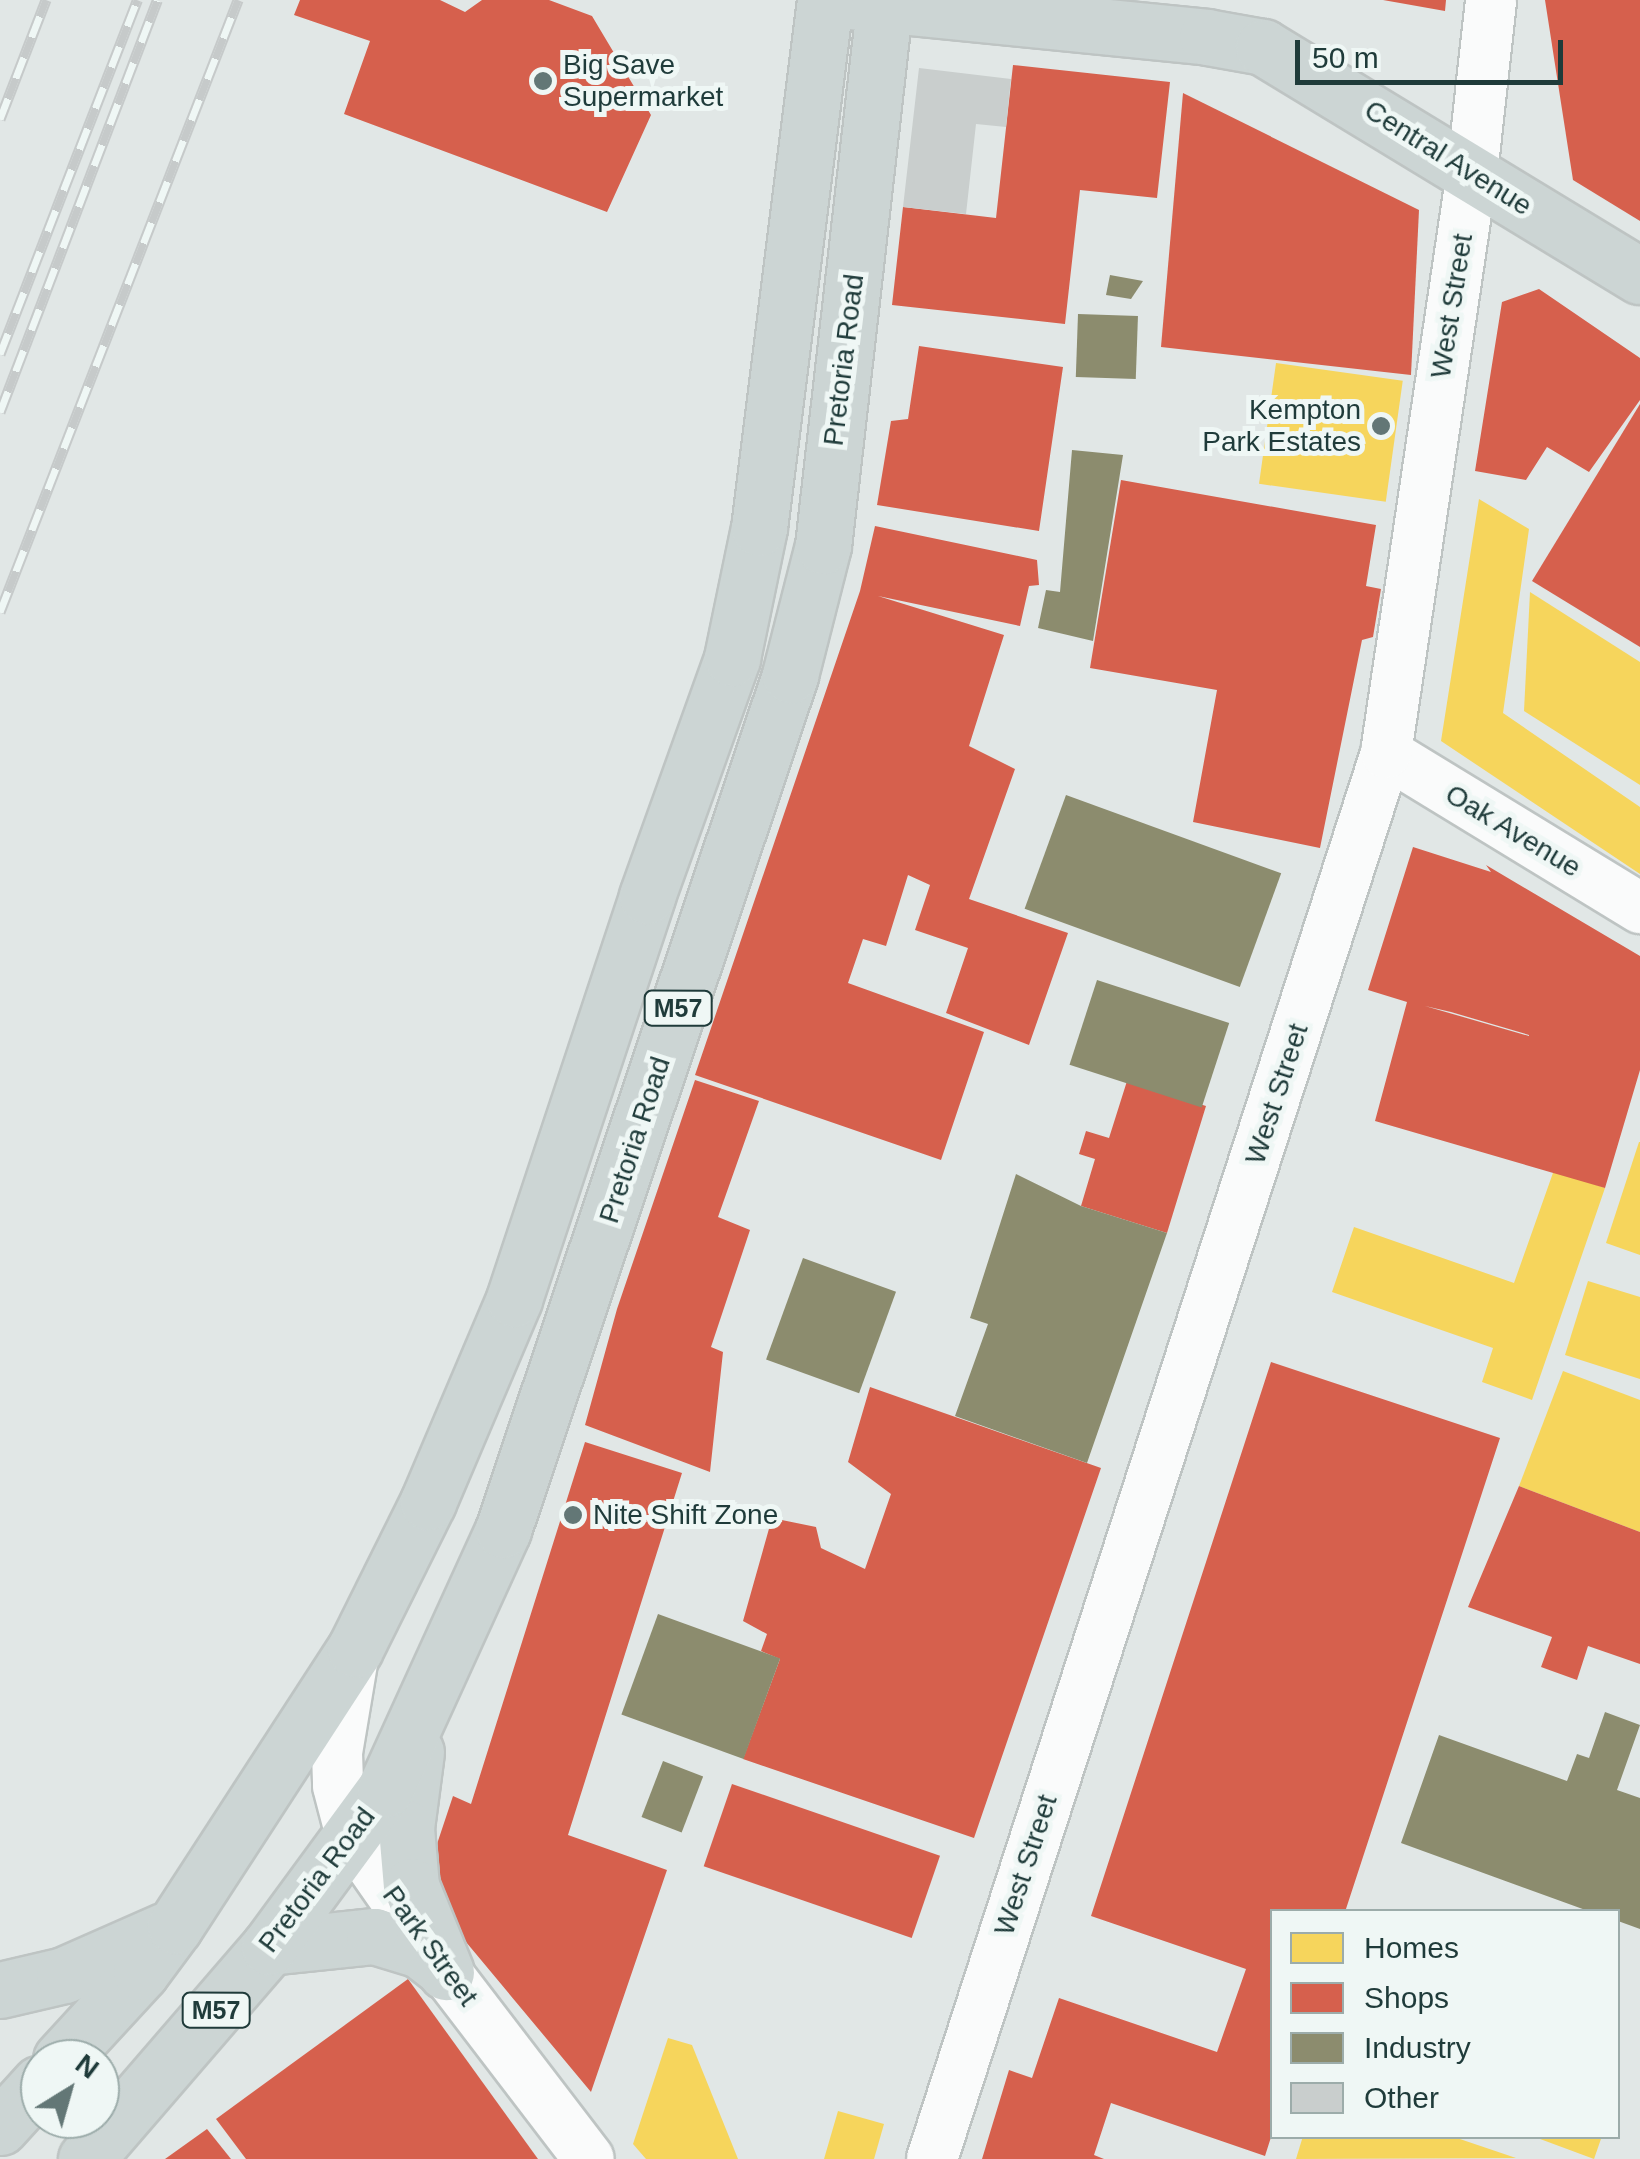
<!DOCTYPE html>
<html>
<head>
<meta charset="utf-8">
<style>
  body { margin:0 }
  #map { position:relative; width:1640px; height:2159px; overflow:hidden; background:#e1e7e6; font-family:Helvetica,sans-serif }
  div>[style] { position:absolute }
  .homes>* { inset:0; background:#f6d55c; transform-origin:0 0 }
  .shops>* { inset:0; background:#d6604d; transform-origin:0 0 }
  .industry>* { inset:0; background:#8c8c6e; transform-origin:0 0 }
  .building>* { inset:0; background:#c9cecd }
  .roads { filter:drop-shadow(2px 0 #bec4c3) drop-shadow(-2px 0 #bec4c3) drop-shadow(0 2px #bec4c3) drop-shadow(0 -2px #bec4c3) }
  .minor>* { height:50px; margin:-25px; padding:0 25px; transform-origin:25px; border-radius:25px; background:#fafbfb }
  .major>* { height:55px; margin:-27.5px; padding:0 27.5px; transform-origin:27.5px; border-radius:27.5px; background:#ccd5d4 }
  .rail>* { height:11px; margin-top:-5.5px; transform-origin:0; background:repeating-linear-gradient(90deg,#eff7f5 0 22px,#c6caca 0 44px); box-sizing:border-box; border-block:2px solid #c6caca }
  .dots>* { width:28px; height:28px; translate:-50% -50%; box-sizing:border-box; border:5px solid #eff7f5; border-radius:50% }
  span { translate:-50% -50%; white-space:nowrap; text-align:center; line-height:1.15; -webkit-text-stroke:10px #eff7f5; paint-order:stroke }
  .shield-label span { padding:2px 8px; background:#eff7f5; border:2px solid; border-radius:8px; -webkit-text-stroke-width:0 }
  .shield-label { font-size:25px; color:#1f3b3a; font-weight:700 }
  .poi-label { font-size:28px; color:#1f3b3a }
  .left { translate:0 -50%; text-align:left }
  .right { translate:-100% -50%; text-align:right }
  .street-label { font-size:28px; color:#1f3b3a }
  .legend { position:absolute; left:1270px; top:1909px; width:350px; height:230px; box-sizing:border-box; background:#eff7f5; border:2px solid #9cacaa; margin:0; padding:12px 18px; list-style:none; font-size:30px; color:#1f3b3a }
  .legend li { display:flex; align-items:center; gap:20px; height:50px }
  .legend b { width:50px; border:2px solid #9cacaa }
  .north { position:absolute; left:20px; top:2039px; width:100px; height:100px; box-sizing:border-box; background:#eff7f5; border:2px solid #9cacaa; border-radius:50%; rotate:37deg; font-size:28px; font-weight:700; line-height:40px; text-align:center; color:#1f3b3a }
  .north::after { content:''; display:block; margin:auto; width:35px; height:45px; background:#637776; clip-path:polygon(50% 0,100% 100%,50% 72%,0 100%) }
  .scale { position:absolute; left:1295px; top:40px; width:268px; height:45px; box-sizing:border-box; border:5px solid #1f3b3a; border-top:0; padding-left:12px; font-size:30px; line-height:35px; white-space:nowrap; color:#1f3b3a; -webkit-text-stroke:8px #eff7f5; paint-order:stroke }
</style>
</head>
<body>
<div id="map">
  <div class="homes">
    <i style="left:1276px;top:363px;width:128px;height:122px;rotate:8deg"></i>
    <i style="clip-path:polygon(1479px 499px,1529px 529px,1503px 713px,1640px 807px,1640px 874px,1441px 741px)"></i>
    <i style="clip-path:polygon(1530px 592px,1640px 662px,1640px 785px,1524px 711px)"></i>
    <i style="clip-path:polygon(1639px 1142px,1640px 1142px,1640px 1255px,1606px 1243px)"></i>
    <i style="clip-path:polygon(1554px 1170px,1605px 1188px,1532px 1400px,1482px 1382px,1493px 1348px,1332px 1292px,1354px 1227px,1514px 1283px)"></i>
    <i style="clip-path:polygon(1588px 1281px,1640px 1297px,1640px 1379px,1565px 1355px)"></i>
    <i style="clip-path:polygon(1563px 1371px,1640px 1400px,1640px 1532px,1519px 1486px)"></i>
    <i style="clip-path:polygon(668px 2038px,692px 2045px,738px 2159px,646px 2159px,633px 2144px)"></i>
    <i style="clip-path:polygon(838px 2111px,884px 2124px,874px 2159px,824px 2159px)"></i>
    <i style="clip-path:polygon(1303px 2136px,1451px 2136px,1516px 2158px,1296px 2159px)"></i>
    <i style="clip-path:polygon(1532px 2136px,1602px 2136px,1594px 2159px)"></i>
  </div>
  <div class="shops">
    <i style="clip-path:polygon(300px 0,440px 0,465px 12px,482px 0,549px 0,592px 16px,651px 115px,607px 212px,344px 114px,370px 41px,294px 15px)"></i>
    <i style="clip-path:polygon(1383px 0,1446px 0,1445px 11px)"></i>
    <i style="clip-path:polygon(1545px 0,1640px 0,1640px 221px,1573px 180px)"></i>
    <i style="clip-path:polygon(1013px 65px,1170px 82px,1157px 198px,1080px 190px,1065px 324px,892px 305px,903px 207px,996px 218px)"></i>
    <i style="clip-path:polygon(1183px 93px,1419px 210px,1411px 375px,1161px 347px)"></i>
    <i style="clip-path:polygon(1539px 289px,1640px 358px,1640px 400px,1589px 472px,1547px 447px,1526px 480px,1475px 471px,1502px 302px)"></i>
    <i style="clip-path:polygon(919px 346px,1063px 367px,1039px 531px,877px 505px,891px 421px,908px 419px)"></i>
    <i style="clip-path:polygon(1640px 404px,1640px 647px,1532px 581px)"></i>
    <i style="clip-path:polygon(1121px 480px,1376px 525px,1366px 586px,1381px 589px,1373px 637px,1362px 640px,1320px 848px,1193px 822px,1217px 690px,1090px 668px)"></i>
    <i style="clip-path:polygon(875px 526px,1037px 560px,1039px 585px,1029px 586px,1020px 626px,878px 596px,1004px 635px,969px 746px,1015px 769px,969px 899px,1068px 933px,1029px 1045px,946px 1013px,968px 948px,915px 930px,930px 885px,908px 875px,886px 946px,863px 939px,848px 983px,984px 1032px,941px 1160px,695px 1075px,860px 591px)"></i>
    <i style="clip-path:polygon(evenodd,1413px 847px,1491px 872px,1486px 865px,1640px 956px,1640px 1070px,1605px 1188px,1375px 1121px,1407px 1002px,1368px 990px,1413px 847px,1425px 1006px,1451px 1012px,1529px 1035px,1529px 1036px,1425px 1006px)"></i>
    <i style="clip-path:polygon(695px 1080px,759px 1101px,718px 1217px,750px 1230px,711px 1347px,723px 1352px,710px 1472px,585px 1425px,617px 1309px)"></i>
    <i style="clip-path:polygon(1127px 1081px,1206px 1106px,1167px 1233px,1081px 1206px,1095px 1159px,1079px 1154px,1086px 1131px,1109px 1138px)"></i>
    <i style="clip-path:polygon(1271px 1362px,1500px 1438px,1345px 1912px,1272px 1912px,1272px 2134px,1265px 2156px,1111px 2103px,1094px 2155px,1104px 2159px,982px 2159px,1009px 2070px,1032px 2078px,1059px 1998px,1217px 2052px,1246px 1969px,1091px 1916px)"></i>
    <i style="clip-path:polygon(870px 1387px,1101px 1468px,974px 1838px,743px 1759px,780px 1659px,761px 1651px,767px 1634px,743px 1621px,772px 1518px,816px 1527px,821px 1548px,865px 1569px,891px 1494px,848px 1462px)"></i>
    <i style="clip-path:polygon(585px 1442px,682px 1473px,568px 1835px,667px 1870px,591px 2092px,431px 1900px,429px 1868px,453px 1796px,471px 1804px)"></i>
    <i style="clip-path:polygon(1519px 1486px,1640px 1532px,1640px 1664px,1588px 1646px,1577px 1680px,1541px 1667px,1552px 1637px,1468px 1607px)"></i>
    <i style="left:732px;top:1784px;width:220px;height:87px;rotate:19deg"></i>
    <i style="clip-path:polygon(408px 1979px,538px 2159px,246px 2159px,216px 2119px)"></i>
    <i style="clip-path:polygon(207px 2129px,231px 2159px,165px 2159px)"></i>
  </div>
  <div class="industry">
    <i style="clip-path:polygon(1110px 275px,1143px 281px,1131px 299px,1106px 295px)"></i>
    <i style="left:1078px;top:314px;width:60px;height:63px;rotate:2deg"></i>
    <i style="clip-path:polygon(1072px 450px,1123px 455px,1093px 641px,1038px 628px,1046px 590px,1060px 592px)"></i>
    <i style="left:1066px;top:795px;width:229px;height:121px;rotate:20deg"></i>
    <i style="left:1097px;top:980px;width:139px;height:89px;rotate:18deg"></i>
    <i style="clip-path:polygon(1016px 1174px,1081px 1206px,1167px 1233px,1087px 1463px,955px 1416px,988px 1324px,970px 1318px)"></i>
    <i style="left:803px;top:1258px;width:99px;height:108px;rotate:20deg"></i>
    <i style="left:658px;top:1614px;width:130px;height:107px;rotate:20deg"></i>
    <i style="clip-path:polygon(1605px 1712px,1640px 1725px,1617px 1790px,1640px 1798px,1640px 1929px,1618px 1921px,1618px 1912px,1591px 1912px,1401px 1843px,1439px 1735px,1567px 1781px,1577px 1754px,1589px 1758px)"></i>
    <i style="left:663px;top:1761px;width:43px;height:60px;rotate:21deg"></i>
  </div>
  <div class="building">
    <i style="clip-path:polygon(919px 68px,1011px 79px,1006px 127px,976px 124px,966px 214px,903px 207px)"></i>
  </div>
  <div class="roads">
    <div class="minor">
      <i style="left:1386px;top:753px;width:298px;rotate:31.4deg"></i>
      <i style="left:354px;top:1651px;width:103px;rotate:99.5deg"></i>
      <i style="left:337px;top:1753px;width:33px;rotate:88deg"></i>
      <i style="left:338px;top:1786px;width:52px;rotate:75.4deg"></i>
      <i style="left:351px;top:1836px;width:166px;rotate:55.1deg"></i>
      <i style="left:446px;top:1972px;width:235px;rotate:52.6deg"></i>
      <i style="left:932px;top:2159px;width:1477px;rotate:-72.1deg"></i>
      <i style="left:1386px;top:753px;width:586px;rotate:-81.57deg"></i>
      <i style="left:1472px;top:173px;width:174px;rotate:-83.7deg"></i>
    </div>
    <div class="major">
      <i style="left:849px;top:1px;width:360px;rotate:5.7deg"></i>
      <i style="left:1207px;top:37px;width:57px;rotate:10.1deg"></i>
      <i style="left:1263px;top:47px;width:441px;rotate:31.3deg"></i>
      <i style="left:416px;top:1752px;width:77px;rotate:97.5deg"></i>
      <i style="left:406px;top:1828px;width:58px;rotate:85.1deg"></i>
      <i style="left:411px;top:1886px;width:93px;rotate:67.9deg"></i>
      <i style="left:269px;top:1947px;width:106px;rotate:-6deg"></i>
      <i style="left:374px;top:1936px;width:48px;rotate:16.9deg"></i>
      <i style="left:420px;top:1950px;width:29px;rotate:38deg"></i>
      <i style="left:0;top:1990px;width:66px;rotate:-13.2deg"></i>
      <i style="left:64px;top:1975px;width:111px;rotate:-23.8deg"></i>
      <i style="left:61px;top:2059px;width:118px;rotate:-47.4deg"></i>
      <i style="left:141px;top:1972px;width:57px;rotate:-53.5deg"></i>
      <i style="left:175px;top:1926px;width:330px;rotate:-57deg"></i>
      <i style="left:355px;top:1649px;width:164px;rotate:-63.6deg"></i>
      <i style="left:428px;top:1502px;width:220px;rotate:-67deg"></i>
      <i style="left:514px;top:1299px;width:424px;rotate:-71.7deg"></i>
      <i style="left:647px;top:896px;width:253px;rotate:-70.3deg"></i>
      <i style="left:732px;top:658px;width:133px;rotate:-78.3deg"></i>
      <i style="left:759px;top:528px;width:532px;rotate:-82.87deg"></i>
      <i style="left:0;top:2127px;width:59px;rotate:-47.7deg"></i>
      <i style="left:86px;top:2159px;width:280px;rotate:-49.2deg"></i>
      <i style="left:269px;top:1947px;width:196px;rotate:-53.7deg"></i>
      <i style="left:385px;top:1789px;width:285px;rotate:-65.5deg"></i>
      <i style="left:503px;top:1530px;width:902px;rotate:-71.44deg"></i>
      <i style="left:790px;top:675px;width:133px;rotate:-75.7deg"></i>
      <i style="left:823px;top:546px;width:550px;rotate:-83.52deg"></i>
    </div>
  </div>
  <div class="rail">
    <i style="left:0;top:119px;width:128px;rotate:-68.9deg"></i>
    <i style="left:0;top:354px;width:380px;rotate:-68.8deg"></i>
    <i style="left:0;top:412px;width:441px;rotate:-69.1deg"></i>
    <i style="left:0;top:612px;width:657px;rotate:-68.75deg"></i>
  </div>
  <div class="dots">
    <i style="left:543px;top:81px;background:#637776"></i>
    <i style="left:1381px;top:426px;background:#637776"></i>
    <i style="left:573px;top:1515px;background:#637776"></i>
  </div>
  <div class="shield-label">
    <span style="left:678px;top:1008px">M57</span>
    <span style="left:216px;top:2010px">M57</span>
  </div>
  <div class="poi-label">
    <span class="left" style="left:563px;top:81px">Big Save<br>Supermarket</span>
    <span class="right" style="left:1361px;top:426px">Kempton<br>Park Estates</span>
    <span class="left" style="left:593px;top:1515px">Nite Shift Zone</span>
  </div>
  <div class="street-label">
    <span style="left:1448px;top:158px;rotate:32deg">Central Avenue</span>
    <span style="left:1452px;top:306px;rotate:-81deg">West Street</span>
    <span style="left:844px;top:360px;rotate:-83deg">Pretoria Road</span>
    <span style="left:1513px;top:831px;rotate:31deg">Oak Avenue</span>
    <span style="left:1277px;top:1094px;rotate:-72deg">West Street</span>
    <span style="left:635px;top:1140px;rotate:-72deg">Pretoria Road</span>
    <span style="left:1026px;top:1865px;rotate:-72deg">West Street</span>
    <span style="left:317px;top:1880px;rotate:-53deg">Pretoria Road</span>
    <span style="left:430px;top:1946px;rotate:54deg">Park Street</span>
  </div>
  <ul class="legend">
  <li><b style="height:28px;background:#f6d55c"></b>Homes</li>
  <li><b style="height:28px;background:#d6604d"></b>Shops</li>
  <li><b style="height:28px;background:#8c8c6e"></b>Industry</li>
  <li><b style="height:28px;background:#c9cecd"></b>Other</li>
  </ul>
  <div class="north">N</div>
  <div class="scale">50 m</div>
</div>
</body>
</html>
